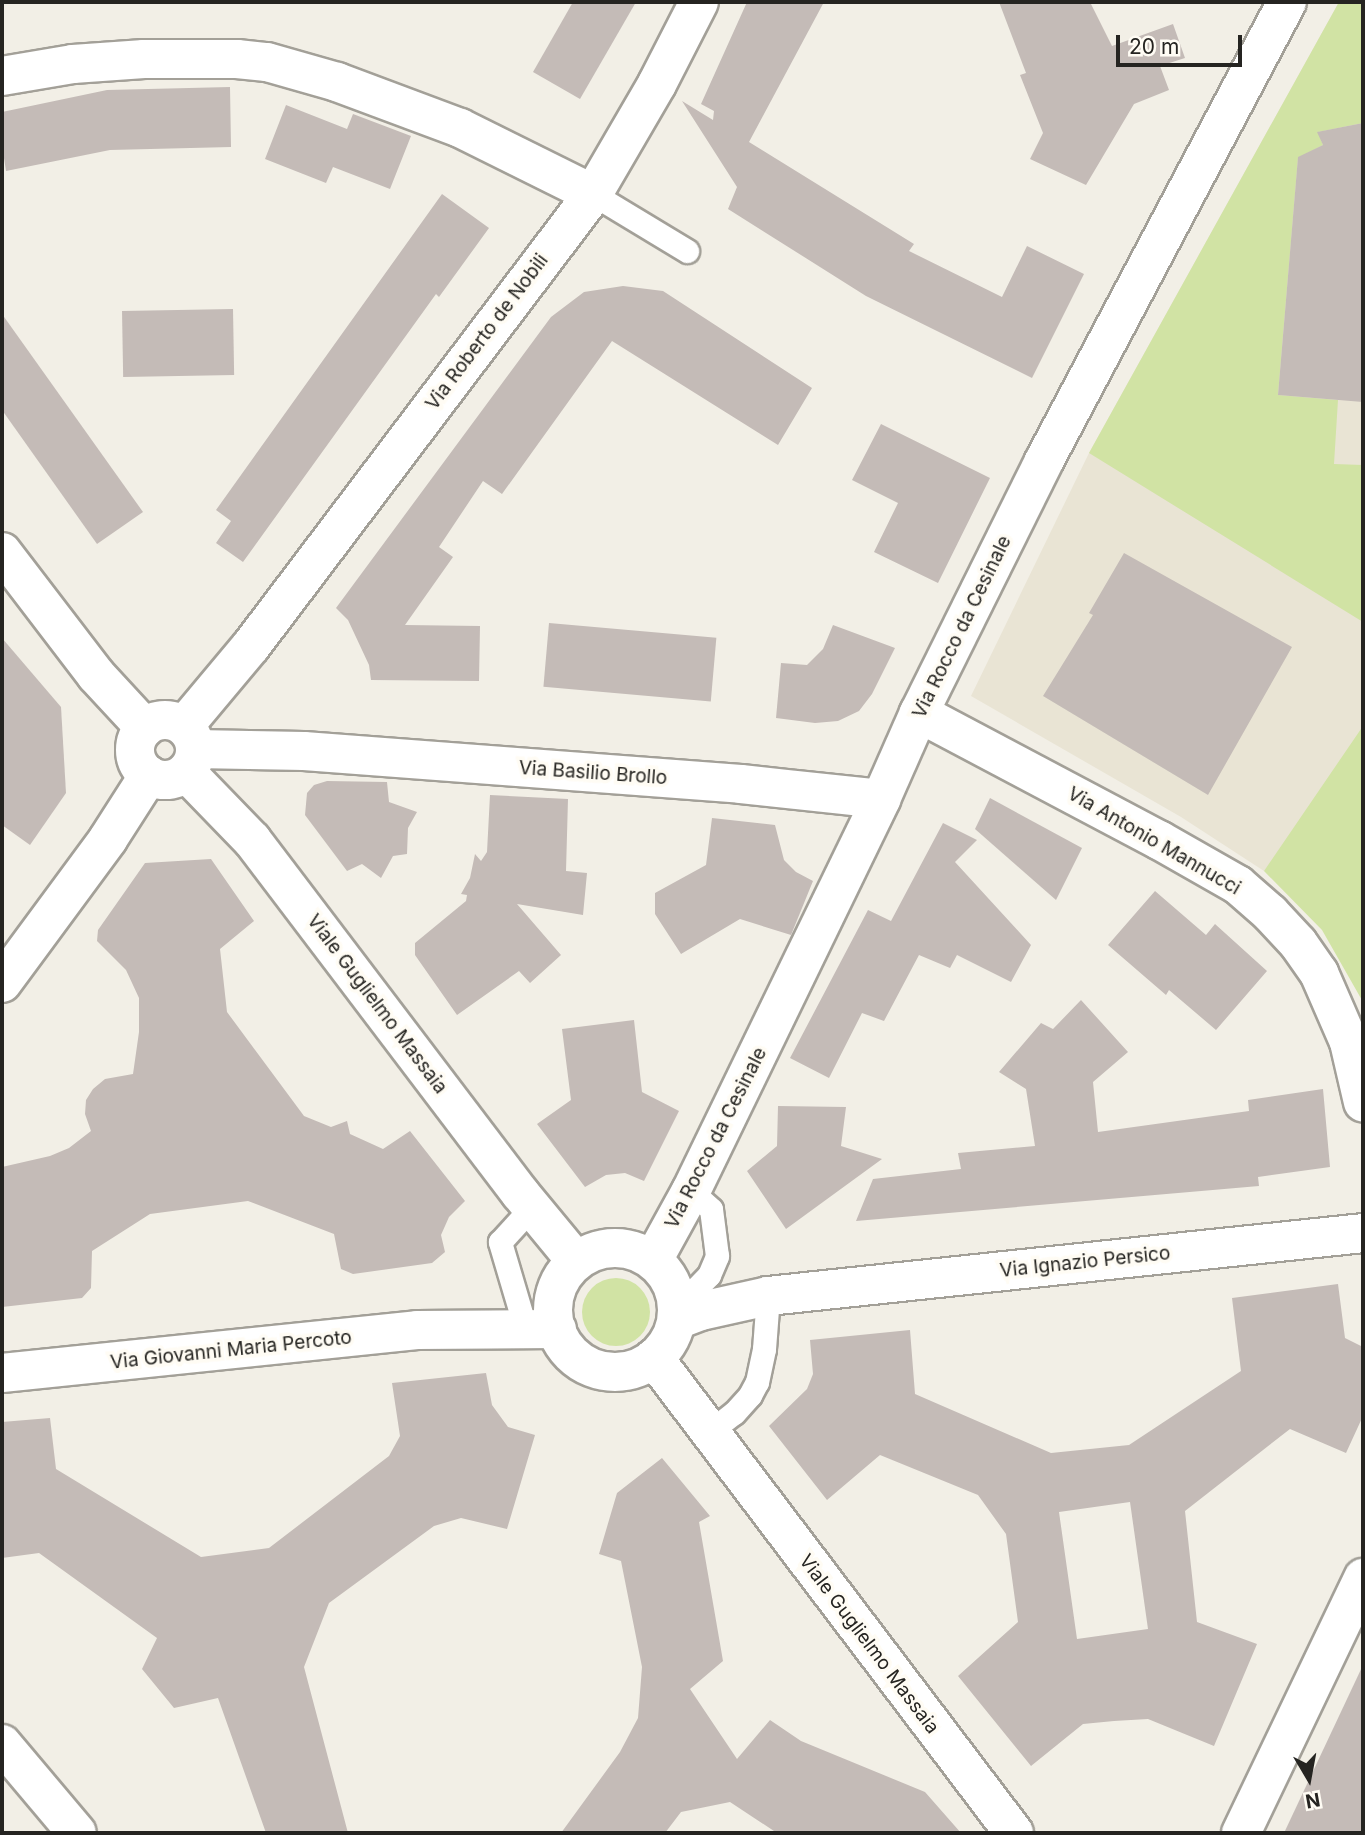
<!DOCTYPE html>
<html>
<head>
<meta charset="utf-8">
<style>
  body { margin:0 }
  #map { position:relative; width:1365px; height:1835px; overflow:hidden; background:#f2efe6; font-family:Inter,sans-serif }
  div>[style] { position:absolute }
  .built>* { inset:0; background:#e9e4d4 }
  .green>* { inset:0; background:#d1e3a4 }
  .round { border-radius:50% }
  .building>* { inset:0; background:#c4bbb7; transform-origin:0 0 }
  .roads { filter:drop-shadow(2px 0 #a3a098) drop-shadow(-2px 0 #a3a098) drop-shadow(0 2px #a3a098) drop-shadow(0 -2px #a3a098) }
  .service>* { height:23px; margin:-11.5px; padding:0 11.5px; transform-origin:11.5px; border-radius:11.5px; background:#fff }
  .minor>* { height:38px; margin:-19px; padding:0 19px; transform-origin:19px; border-radius:19px; background:#fff }
  .tertiary>* { height:38px; margin:-19px; padding:0 19px; transform-origin:19px; border-radius:19px; background:#fff }
  .tertiary>.ring { margin:-19px; padding:0; box-sizing:content-box; background:none; border:38px solid #fff; border-radius:50% }
  span { translate:-50% -50%; white-space:nowrap; text-align:center; line-height:1.15; -webkit-text-stroke:7px #fffcf4; paint-order:stroke }
  .street-label { font-size:19px; color:#252421 }
  .frame { position:absolute; inset:0; border:4px solid #252421; pointer-events:none }
  .north { position:absolute; left:1274px; top:1744px; width:70px; height:70px; -webkit-text-stroke:5px #fffcf4; paint-order:stroke; rotate:170deg; font-size:19px; font-weight:700; line-height:28px; text-align:center; color:#252421 }
  .north::after { content:''; display:block; margin:auto; width:24px; height:32px; background:#252421; clip-path:polygon(50% 0,100% 100%,50% 72%,0 100%) }
  .scale { position:absolute; left:1116px; top:35px; width:126px; height:32px; box-sizing:border-box; border:4px solid #252421; border-top:0; padding-left:9px; font-size:21px; line-height:24px; white-space:nowrap; color:#252421; -webkit-text-stroke:5px #fffcf4; paint-order:stroke }
</style>
</head>
<body>
<div id="map">
  <div class="built">
    <i style="clip-path:polygon(1339px 2px,1363px 2px,1363px 840px,1264px 871px,1181px 817px,971px 696px,1089px 453px)"></i>
  </div>
  <div class="green">
    <i style="clip-path:polygon(1339px 2px,1363px 2px,1363px 123px,1318px 132px,1323px 145px,1298px 158px,1278px 395px,1338px 400px,1334px 464px,1363px 465px,1363px 622px,1089px 453px)"></i>
    <i style="clip-path:polygon(1363px 726px,1363px 1002px,1322px 930px,1264px 871px)"></i>
    <i class="round" style="left:582px;top:1278px;width:68px;height:68px"></i>
  </div>
  <div class="building">
    <i style="clip-path:polygon(573px 2px,636px 2px,580px 99px,533px 72px)"></i>
    <i style="clip-path:polygon(747px 2px,824px 2px,749px 142px,914px 244px,909px 251px,1002px 297px,1027px 246px,1084px 274px,1032px 378px,866px 296px,728px 209px,737px 187px,682px 101px,713px 120px,714px 111px,701px 104px)"></i>
    <i style="clip-path:polygon(999px 2px,1090px 2px,1112px 46px,1173px 24px,1185px 58px,1160px 66px,1169px 90px,1134px 104px,1086px 185px,1030px 159px,1043px 133px,1020px 75px,1026px 73px)"></i>
    <i style="clip-path:polygon(230px 87px,231px 147px,110px 150px,6px 171px,2px 145px,2px 112px,107px 90px)"></i>
    <i style="clip-path:polygon(286px 105px,347px 129px,353px 114px,411px 136px,390px 189px,333px 167px,326px 183px,265px 159px)"></i>
    <i style="clip-path:polygon(1363px 123px,1363px 402px,1278px 395px,1298px 157px,1323px 145px,1317px 132px)"></i>
    <i style="clip-path:polygon(442px 194px,489px 228px,439px 297px,436px 294px,243px 562px,216px 543px,231px 521px,216px 510px)"></i>
    <i style="clip-path:polygon(623px 286px,663px 291px,812px 388px,778px 445px,612px 341px,502px 494px,483px 481px,439px 547px,453px 557px,405px 625px,480px 626px,479px 681px,371px 680px,369px 665px,348px 620px,336px 608px,551px 317px,584px 292px)"></i>
    <i style="left:233px;top:309px;width:66px;height:111px;rotate:89deg"></i>
    <i style="clip-path:polygon(2px 314px,143px 512px,97px 544px,2px 410px)"></i>
    <i style="clip-path:polygon(881px 424px,990px 478px,938px 583px,874px 552px,898px 503px,852px 480px)"></i>
    <i style="clip-path:polygon(1124px 553px,1292px 647px,1208px 795px,1043px 696px,1093px 615px,1089px 613px)"></i>
    <i style="left:549px;top:623px;width:168px;height:64px;rotate:5deg"></i>
    <i style="clip-path:polygon(833px 625px,895px 648px,872px 694px,859px 711px,838px 721px,815px 723px,776px 718px,781px 663px,807px 665px,823px 649px)"></i>
    <i style="clip-path:polygon(2px 638px,61px 707px,66px 793px,30px 845px,2px 825px)"></i>
    <i style="clip-path:polygon(327px 781px,387px 782px,389px 802px,417px 812px,408px 828px,407px 854px,393px 856px,381px 878px,362px 864px,347px 871px,305px 815px,307px 793px,314px 785px)"></i>
    <i style="clip-path:polygon(490px 795px,568px 799px,566px 871px,587px 873px,583px 915px,517px 904px,561px 955px,530px 983px,519px 971px,457px 1015px,415px 955px,415px 943px,466px 901px,467px 895px,461px 894px,470px 878px,475px 854px,481px 861px,487px 852px)"></i>
    <i style="clip-path:polygon(990px 798px,1082px 848px,1056px 900px,975px 829px)"></i>
    <i style="clip-path:polygon(712px 818px,775px 825px,784px 860px,796px 872px,813px 881px,791px 935px,740px 919px,681px 954px,655px 914px,655px 893px,706px 865px)"></i>
    <i style="clip-path:polygon(943px 823px,977px 840px,955px 862px,1031px 945px,1011px 982px,957px 955px,950px 968px,919px 955px,884px 1021px,862px 1013px,829px 1078px,790px 1058px,868px 910px,891px 921px)"></i>
    <i style="clip-path:polygon(211px 859px,254px 921px,220px 949px,227px 1012px,304px 1116px,331px 1127px,347px 1121px,350px 1134px,383px 1149px,410px 1131px,465px 1201px,449px 1217px,441px 1235px,445px 1252px,432px 1263px,353px 1274px,341px 1269px,334px 1234px,248px 1201px,150px 1214px,92px 1251px,91px 1288px,82px 1298px,2px 1307px,2px 1167px,50px 1156px,69px 1148px,91px 1131px,85px 1114px,86px 1100px,93px 1089px,105px 1079px,133px 1074px,139px 1032px,139px 998px,126px 970px,97px 941px,98px 930px,145px 863px)"></i>
    <i style="clip-path:polygon(1155px 891px,1206px 935px,1215px 924px,1267px 971px,1216px 1030px,1169px 990px,1166px 995px,1108px 945px)"></i>
    <i style="clip-path:polygon(1081px 1000px,1128px 1052px,1093px 1082px,1098px 1132px,1249px 1111px,1248px 1100px,1323px 1089px,1330px 1167px,1258px 1177px,1259px 1186px,856px 1221px,873px 1179px,961px 1169px,958px 1153px,1035px 1146px,1026px 1089px,999px 1072px,1041px 1023px,1053px 1029px)"></i>
    <i style="clip-path:polygon(634px 1020px,642px 1092px,679px 1111px,644px 1181px,625px 1173px,606px 1175px,585px 1187px,537px 1124px,571px 1100px,562px 1029px)"></i>
    <i style="clip-path:polygon(778px 1106px,846px 1107px,841px 1146px,882px 1159px,786px 1229px,747px 1171px,777px 1146px)"></i>
    <i style="clip-path:polygon(evenodd,1338px 1284px,1345px 1338px,1363px 1347px,1363px 1416px,1346px 1453px,1290px 1429px,1185px 1511px,1197px 1622px,1257px 1644px,1214px 1746px,1148px 1719px,1114px 1721px,1083px 1724px,1031px 1766px,958px 1676px,1018px 1622px,1006px 1534px,978px 1495px,880px 1455px,827px 1500px,769px 1426px,807px 1389px,813px 1374px,810px 1340px,910px 1330px,915px 1394px,1051px 1453px,1129px 1445px,1241px 1371px,1232px 1298px,1338px 1284px,1130px 1502px,1148px 1629px,1077px 1639px,1059px 1512px,1130px 1502px)"></i>
    <i style="clip-path:polygon(486px 1373px,492px 1405px,508px 1427px,535px 1435px,507px 1529px,461px 1518px,434px 1526px,329px 1603px,304px 1667px,348px 1833px,266px 1833px,218px 1698px,174px 1708px,142px 1669px,157px 1638px,39px 1553px,2px 1558px,2px 1422px,50px 1418px,56px 1469px,201px 1557px,269px 1548px,389px 1456px,400px 1436px,392px 1383px)"></i>
    <i style="clip-path:polygon(662px 1458px,710px 1516px,699px 1522px,723px 1661px,690px 1689px,737px 1759px,770px 1720px,801px 1741px,925px 1792px,961px 1833px,777px 1833px,730px 1802px,681px 1812px,665px 1833px,561px 1833px,620px 1752px,638px 1718px,642px 1667px,621px 1561px,599px 1554px,617px 1493px)"></i>
    <i style="clip-path:polygon(1363px 1665px,1363px 1833px,1284px 1833px)"></i>
  </div>
  <div class="roads">
    <div class="service">
      <i style="left:593px;top:194px;width:110px;rotate:31.2deg"></i>
      <i style="left:677px;top:1308px;width:46px;rotate:-45.9deg"></i>
      <i style="left:709px;top:1275px;width:21px;rotate:-67deg"></i>
      <i style="left:717px;top:1256px;width:47px;rotate:-97.3deg"></i>
      <i style="left:711px;top:1209px;width:27px;rotate:-138deg"></i>
      <i style="left:526px;top:1330px;width:92px;rotate:-106.5deg"></i>
      <i style="left:500px;top:1242px;width:47px;rotate:-47.6deg"></i>
      <i style="left:708px;top:1433px;width:33px;rotate:-38deg"></i>
      <i style="left:734px;top:1413px;width:24px;rotate:-48deg"></i>
      <i style="left:750px;top:1395px;width:15px;rotate:-62deg"></i>
      <i style="left:757px;top:1382px;width:34px;rotate:-78deg"></i>
      <i style="left:764px;top:1349px;width:53px;rotate:-85.7deg"></i>
    </div>
    <div class="minor">
      <i style="left:2px;top:76px;width:72px;rotate:-9.6deg"></i>
      <i style="left:73px;top:64px;width:71px;rotate:-4deg"></i>
      <i style="left:144px;top:59px;width:93px"></i>
      <i style="left:237px;top:59px;width:30px;rotate:6deg"></i>
      <i style="left:267px;top:62px;width:73px;rotate:15.9deg"></i>
      <i style="left:337px;top:82px;width:131px;rotate:20.5deg"></i>
      <i style="left:460px;top:128px;width:148px;rotate:26.4deg"></i>
      <i style="left:919px;top:713px;width:272px;rotate:27.9deg"></i>
      <i style="left:1159px;top:840px;width:91px;rotate:29.7deg"></i>
      <i style="left:1238px;top:885px;width:43px;rotate:41.2deg"></i>
      <i style="left:1270px;top:913px;width:41px;rotate:47deg"></i>
      <i style="left:1298px;top:943px;width:37px;rotate:55deg"></i>
      <i style="left:1319px;top:973px;width:75px;rotate:66.5deg"></i>
      <i style="left:1349px;top:1042px;width:62px;rotate:76.9deg"></i>
      <i style="left:184px;top:726px;width:104px;rotate:-50.1deg"></i>
      <i style="left:251px;top:646px;width:567px;rotate:-52.89deg"></i>
      <i style="left:593px;top:194px;width:127px;rotate:-59.8deg"></i>
      <i style="left:657px;top:84px;width:92px;rotate:-62.9deg"></i>
      <i style="left:195px;top:749px;width:109px;rotate:1.1deg"></i>
      <i style="left:304px;top:751px;width:438px;rotate:4.3deg"></i>
      <i style="left:741px;top:784px;width:141px;rotate:6.1deg"></i>
      <i style="left:2px;top:983px;width:179px;rotate:-53.6deg"></i>
      <i style="left:108px;top:839px;width:76px;rotate:-57.4deg"></i>
      <i style="left:653px;top:1260px;width:79px;rotate:-61.2deg"></i>
      <i style="left:691px;top:1191px;width:436px;rotate:-64.1deg"></i>
      <i style="left:881px;top:799px;width:94px;rotate:-66.2deg"></i>
      <i style="left:919px;top:713px;width:281px;rotate:-63.6deg"></i>
      <i style="left:1044px;top:461px;width:519px;rotate:-62.1deg"></i>
      <i style="left:677px;top:1320px;width:26px;rotate:-21deg"></i>
      <i style="left:701px;top:1311px;width:69px;rotate:-12.6deg"></i>
      <i style="left:768px;top:1296px;width:598px;rotate:-6.04deg"></i>
      <i style="left:2px;top:1373px;width:417px;rotate:-5.9deg"></i>
      <i style="left:417px;top:1330px;width:140px;rotate:-0.4deg"></i>
      <i style="left:2px;top:1744px;width:116px;rotate:49.9deg"></i>
      <i style="left:1241px;top:1833px;width:283px;rotate:-64.4deg"></i>
    </div>
    <div class="tertiary">
      <i style="left:2px;top:552px;width:155px;rotate:52.6deg"></i>
      <i style="left:96px;top:675px;width:72px;rotate:47.2deg"></i>
      <i class="ring" style="left:135px;top:720px;width:22px;height:22px"></i>
      <i style="left:186px;top:772px;width:95px;rotate:45.9deg"></i>
      <i style="left:252px;top:840px;width:443px;rotate:52.8deg"></i>
      <i style="left:520px;top:1193px;width:88px;rotate:50.5deg"></i>
      <i class="ring" style="left:553px;top:1248px;width:86px;height:86px"></i>
      <i style="left:654px;top:1358px;width:596px;rotate:52.84deg"></i>
    </div>
  </div>
  <div class="street-label">
    <span style="left:487px;top:332px;rotate:-53deg">Via Roberto de Nobili</span>
    <span style="left:962px;top:627px;rotate:-64deg">Via Rocco da Cesinale</span>
    <span style="left:593px;top:773px;rotate:4deg">Via Basilio Brollo</span>
    <span style="left:1154px;top:841px;rotate:30deg">Via Antonio Mannucci</span>
    <span style="left:377px;top:1004px;rotate:53deg">Viale Guglielmo Massaia</span>
    <span style="left:716px;top:1138px;rotate:-63deg">Via Rocco da Cesinale</span>
    <span style="left:1085px;top:1262px;rotate:-6deg">Via Ignazio Persico</span>
    <span style="left:231px;top:1350px;rotate:-6deg">Via Giovanni Maria Percoto</span>
    <span style="left:869px;top:1644px;rotate:53deg">Viale Guglielmo Massaia</span>
  </div>
  <div class="frame"></div>
  <div class="north">N</div>
  <div class="scale">20 m</div>
</div>
</body>
</html>
